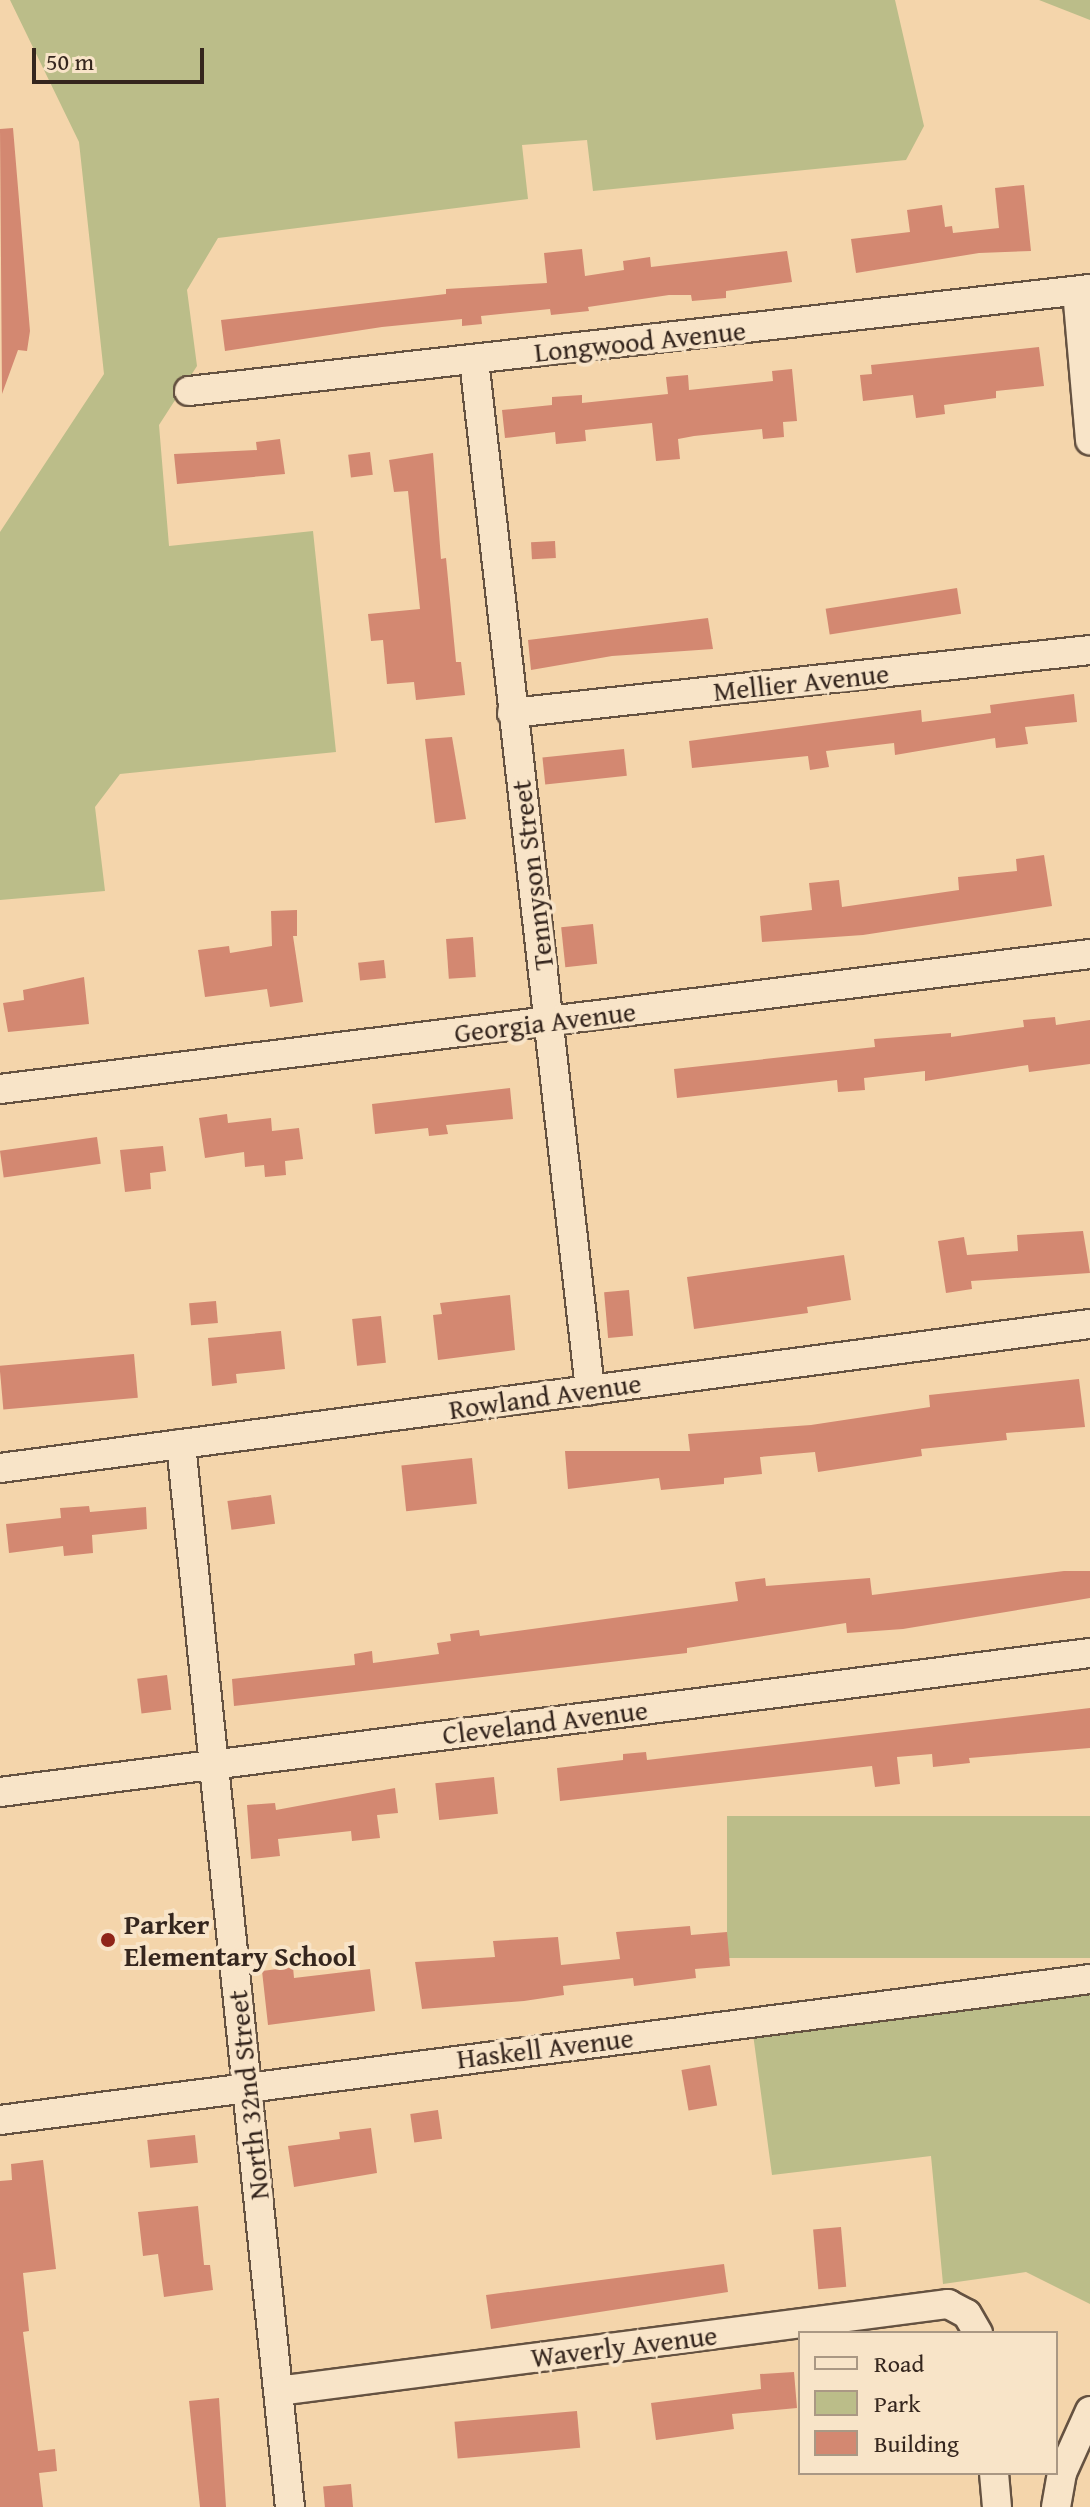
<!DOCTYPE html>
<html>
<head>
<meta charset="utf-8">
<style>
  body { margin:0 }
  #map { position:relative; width:1090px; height:2507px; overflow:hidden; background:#f4d5ab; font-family:"Gentium Book Plus",serif }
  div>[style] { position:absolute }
  .green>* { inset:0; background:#bbbd89; transform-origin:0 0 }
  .building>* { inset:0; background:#d38871; transform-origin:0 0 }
  .roads { filter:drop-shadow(2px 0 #655241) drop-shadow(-2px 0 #655241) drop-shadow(0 2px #655241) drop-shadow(0 -2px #655241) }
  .minor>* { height:28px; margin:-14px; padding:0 14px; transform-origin:14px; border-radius:14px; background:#f8e4c8 }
  .dots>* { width:22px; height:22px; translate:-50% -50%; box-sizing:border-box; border:4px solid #f8e4c8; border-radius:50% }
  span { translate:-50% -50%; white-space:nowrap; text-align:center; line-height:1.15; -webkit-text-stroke:8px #f8e4c8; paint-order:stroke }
  .street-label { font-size:28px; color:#35261e }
  .poi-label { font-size:28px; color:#35261e; font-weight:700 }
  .left { translate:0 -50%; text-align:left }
  .legend { position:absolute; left:798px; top:2331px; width:260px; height:144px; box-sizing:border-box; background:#f8e4c8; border:2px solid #aa9884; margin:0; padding:10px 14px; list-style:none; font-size:24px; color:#35261e }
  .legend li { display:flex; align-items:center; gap:16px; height:40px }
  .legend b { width:40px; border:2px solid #aa9884 }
  .scale { position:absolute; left:32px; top:48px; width:172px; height:36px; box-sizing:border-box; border:4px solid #35261e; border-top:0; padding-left:10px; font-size:24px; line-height:28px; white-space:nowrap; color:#35261e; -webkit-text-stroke:6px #f8e4c8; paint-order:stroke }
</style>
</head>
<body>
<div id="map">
  <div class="green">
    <i style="clip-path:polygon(10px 0,895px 0,924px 126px,906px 160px,593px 191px,587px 140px,522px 145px,528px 199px,218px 238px,187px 290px,197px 366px,159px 425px,169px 546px,313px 531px,336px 752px,120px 774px,95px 807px,105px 891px,0 900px,0 532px,104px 374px,79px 142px)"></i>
    <i style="clip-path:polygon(1039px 0,1090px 0,1090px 20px)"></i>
    <i style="left:1090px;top:1816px;width:142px;height:363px;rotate:90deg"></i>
    <i style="clip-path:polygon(1090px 1993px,1090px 2304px,1026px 2272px,943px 2284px,931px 2156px,772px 2175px,753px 2034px)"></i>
  </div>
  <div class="building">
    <i style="clip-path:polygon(13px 128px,30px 331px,27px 351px,18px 350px,2px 394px,0 129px)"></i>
    <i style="clip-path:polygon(1024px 185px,1031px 251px,979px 253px,856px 273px,851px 239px,910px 232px,907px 210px,942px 205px,945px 227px,952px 226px,953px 233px,999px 228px,995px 188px)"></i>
    <i style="clip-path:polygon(582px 249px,585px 276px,624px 270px,623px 261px,650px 257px,651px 267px,787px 251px,792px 282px,726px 291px,726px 298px,692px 301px,691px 295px,669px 295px,588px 307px,589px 311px,551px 315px,550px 309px,481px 316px,482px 324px,462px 326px,462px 319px,382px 327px,225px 351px,221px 320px,446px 294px,446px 289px,547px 283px,544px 253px)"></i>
    <i style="clip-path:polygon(1039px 347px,1044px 386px,996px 391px,996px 398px,944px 405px,945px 414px,916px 418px,913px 395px,863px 401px,860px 375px,872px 374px,871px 365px)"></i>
    <i style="clip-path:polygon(792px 369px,797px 421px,783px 422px,784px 437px,763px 439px,762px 429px,694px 436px,678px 439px,680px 459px,656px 461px,652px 423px,585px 430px,586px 441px,556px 444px,555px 432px,505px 438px,502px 410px,552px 405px,552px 397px,582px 395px,582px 403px,668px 394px,666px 377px,688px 375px,689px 390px,773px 381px,772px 371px)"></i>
    <i style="clip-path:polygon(280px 439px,285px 474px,177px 484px,174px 454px,257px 450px,256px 442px)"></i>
    <i style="left:370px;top:452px;width:23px;height:22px;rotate:83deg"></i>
    <i style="clip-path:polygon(433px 453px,441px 559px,446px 558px,456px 662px,461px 662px,465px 695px,416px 700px,414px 682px,387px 684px,383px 640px,371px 641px,368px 614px,420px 609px,408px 491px,394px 492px,389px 460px)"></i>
    <i style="left:555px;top:541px;width:17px;height:24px;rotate:87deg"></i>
    <i style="left:957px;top:588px;width:26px;height:133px;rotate:81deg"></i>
    <i style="clip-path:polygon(708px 618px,713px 649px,612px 656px,531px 670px,528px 640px)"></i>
    <i style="clip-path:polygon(1074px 694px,1077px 722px,1025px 727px,1028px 744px,996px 748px,995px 738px,895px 755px,894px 743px,826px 751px,829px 767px,810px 770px,808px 756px,692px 768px,689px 741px,921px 710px,922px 722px,991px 713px,990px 705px)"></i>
    <i style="clip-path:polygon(452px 737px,466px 819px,435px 823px,425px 739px)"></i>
    <i style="left:624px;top:749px;width:27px;height:82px;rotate:84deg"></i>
    <i style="clip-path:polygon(1044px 855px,1052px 906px,863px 935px,762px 942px,760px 916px,812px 910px,809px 883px,839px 880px,842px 907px,959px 890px,958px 877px,1017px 871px,1016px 859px)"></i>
    <i style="clip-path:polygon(297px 910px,297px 936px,293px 936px,303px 1002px,270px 1007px,267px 989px,205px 997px,198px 950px,229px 946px,230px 953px,272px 946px,271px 911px)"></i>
    <i style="left:593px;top:924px;width:40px;height:32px;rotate:84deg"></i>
    <i style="left:473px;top:937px;width:40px;height:27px;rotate:86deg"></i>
    <i style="left:384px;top:960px;width:18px;height:26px;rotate:84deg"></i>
    <i style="clip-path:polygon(84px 977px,89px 1024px,8px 1032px,3px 1003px,24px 1000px,23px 990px)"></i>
    <i style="clip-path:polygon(1055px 1017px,1056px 1025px,1090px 1020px,1090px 1064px,1029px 1072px,1028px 1065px,925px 1081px,925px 1071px,864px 1078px,865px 1090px,838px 1092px,837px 1080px,677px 1098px,674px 1069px,875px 1047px,874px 1039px,951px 1033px,951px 1037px,1024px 1027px,1023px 1020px)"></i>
    <i style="clip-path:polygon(510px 1088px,513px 1119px,446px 1125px,448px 1134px,429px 1136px,428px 1128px,375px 1134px,372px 1104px)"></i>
    <i style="clip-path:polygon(227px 1114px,228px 1123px,271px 1118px,272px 1131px,299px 1128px,303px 1159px,285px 1161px,286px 1175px,265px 1177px,264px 1165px,245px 1167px,244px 1152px,205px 1158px,199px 1118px)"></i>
    <i style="left:97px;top:1137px;width:27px;height:98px;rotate:82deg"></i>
    <i style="clip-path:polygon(163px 1146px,166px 1171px,150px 1173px,151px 1189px,125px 1192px,120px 1150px)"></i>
    <i style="clip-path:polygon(1083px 1231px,1090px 1273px,971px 1281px,972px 1289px,946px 1293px,938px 1241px,964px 1237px,967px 1255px,1018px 1251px,1017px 1235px)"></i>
    <i style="clip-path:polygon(844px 1255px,851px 1300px,807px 1307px,808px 1313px,694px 1329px,687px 1277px)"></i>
    <i style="left:629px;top:1290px;width:46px;height:25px;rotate:85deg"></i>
    <i style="clip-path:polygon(510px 1295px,515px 1350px,438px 1360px,433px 1315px,442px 1314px,440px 1303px)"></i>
    <i style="left:216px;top:1301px;width:22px;height:27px;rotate:85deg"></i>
    <i style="left:381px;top:1316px;width:47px;height:29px;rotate:84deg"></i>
    <i style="clip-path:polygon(281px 1331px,285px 1369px,236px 1374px,237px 1383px,212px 1386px,208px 1338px)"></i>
    <i style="left:134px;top:1354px;width:44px;height:135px;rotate:85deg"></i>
    <i style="clip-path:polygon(1079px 1379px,1085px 1427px,1006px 1433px,1007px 1440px,921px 1449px,922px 1456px,818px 1472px,815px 1452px,760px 1457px,762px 1474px,724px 1478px,724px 1484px,661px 1490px,659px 1478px,568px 1489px,565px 1451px,690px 1451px,688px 1434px,811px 1425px,930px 1407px,929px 1395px)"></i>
    <i style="left:472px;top:1458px;width:46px;height:71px;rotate:84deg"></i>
    <i style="left:271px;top:1495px;width:29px;height:44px;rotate:82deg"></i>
    <i style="clip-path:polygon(89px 1506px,90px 1512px,146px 1507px,147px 1529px,92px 1535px,93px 1553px,64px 1556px,63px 1546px,9px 1553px,6px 1524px,61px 1518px,60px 1508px)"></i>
    <i style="clip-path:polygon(1064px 1571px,1090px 1571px,1090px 1598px,903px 1629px,847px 1633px,846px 1623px,687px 1648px,687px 1653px,234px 1706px,232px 1679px,355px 1665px,354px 1654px,372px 1651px,373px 1663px,439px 1654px,437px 1643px,451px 1641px,450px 1634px,479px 1630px,480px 1636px,738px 1601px,735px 1582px,765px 1578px,766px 1586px,870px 1578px,872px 1595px)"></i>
    <i style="left:167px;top:1675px;width:35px;height:30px;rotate:83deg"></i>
    <i style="clip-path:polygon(1090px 1708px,1090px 1748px,969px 1758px,970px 1763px,933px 1767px,932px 1754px,897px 1757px,900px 1784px,875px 1787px,872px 1766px,560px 1801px,557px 1768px,623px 1760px,623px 1754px,646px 1752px,647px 1760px)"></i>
    <i style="left:494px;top:1777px;width:37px;height:59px;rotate:84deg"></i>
    <i style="clip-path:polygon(395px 1788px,398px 1813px,377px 1815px,380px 1838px,352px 1841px,351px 1831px,278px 1839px,280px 1856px,251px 1859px,247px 1805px,275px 1803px,276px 1810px)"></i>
    <i style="clip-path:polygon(690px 1926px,691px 1935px,727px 1932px,730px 1966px,695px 1969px,696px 1978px,634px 1986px,633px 1978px,563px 1986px,564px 1995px,524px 2001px,422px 2009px,415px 1962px,495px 1957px,493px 1941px,558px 1937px,561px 1965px,620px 1959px,616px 1932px)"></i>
    <i style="clip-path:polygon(293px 1967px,294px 1978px,370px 1969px,375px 2011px,268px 2025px,262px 1971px)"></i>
    <i style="left:710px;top:2065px;width:41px;height:29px;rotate:80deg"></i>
    <i style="left:438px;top:2110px;width:29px;height:28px;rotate:82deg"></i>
    <i style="clip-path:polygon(371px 2128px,377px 2173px,294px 2187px,288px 2146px,340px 2139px,339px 2132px)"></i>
    <i style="left:195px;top:2135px;width:28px;height:48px;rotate:84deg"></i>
    <i style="clip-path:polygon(43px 2160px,56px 2269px,23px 2273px,29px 2331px,23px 2332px,38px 2451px,55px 2449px,57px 2471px,39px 2473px,43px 2507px,0 2507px,0 2181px,12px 2180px,11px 2164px)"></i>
    <i style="clip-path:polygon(198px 2206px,204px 2265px,210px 2265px,213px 2290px,164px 2297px,158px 2254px,143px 2256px,138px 2212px)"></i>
    <i style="left:841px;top:2227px;width:60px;height:28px;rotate:85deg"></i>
    <i style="clip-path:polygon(724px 2264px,728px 2292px,491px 2329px,486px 2295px)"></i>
    <i style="clip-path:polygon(794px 2372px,797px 2408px,732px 2414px,734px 2429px,656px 2440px,651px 2403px,761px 2389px,760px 2374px)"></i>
    <i style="clip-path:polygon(219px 2398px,226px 2507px,200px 2507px,189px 2401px)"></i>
    <i style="left:577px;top:2411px;width:37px;height:123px;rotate:85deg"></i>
    <i style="left:351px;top:2484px;width:23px;height:28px;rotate:85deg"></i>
  </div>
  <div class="roads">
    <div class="minor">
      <i style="left:1077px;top:291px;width:150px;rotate:85deg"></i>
      <i style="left:474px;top:360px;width:1037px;rotate:83.57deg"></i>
      <i style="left:189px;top:391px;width:907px;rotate:-6.46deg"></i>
      <i style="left:512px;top:713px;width:581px;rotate:-6.22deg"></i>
      <i style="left:0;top:1089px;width:1098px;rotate:-7.06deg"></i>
      <i style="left:181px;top:1444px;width:1069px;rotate:84.15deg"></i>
      <i style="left:0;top:1468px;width:1099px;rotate:-7.53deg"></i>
      <i style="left:0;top:1792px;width:1099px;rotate:-7.27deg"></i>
      <i style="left:0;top:2120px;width:1099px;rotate:-7.37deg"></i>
      <i style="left:278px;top:2391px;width:676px;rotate:-7.4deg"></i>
      <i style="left:948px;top:2304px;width:21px;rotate:28deg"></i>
      <i style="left:967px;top:2314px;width:22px;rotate:60deg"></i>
      <i style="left:994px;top:2473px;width:34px;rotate:85deg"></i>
      <i style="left:1056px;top:2507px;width:35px;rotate:-80deg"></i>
      <i style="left:1062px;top:2473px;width:68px;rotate:-65.7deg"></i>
    </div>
  </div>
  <div class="dots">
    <i style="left:108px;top:1940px;background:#8f2418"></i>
  </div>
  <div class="street-label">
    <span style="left:640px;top:341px;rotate:-6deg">Longwood Avenue</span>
    <span style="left:801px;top:682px;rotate:-6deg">Mellier Avenue</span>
    <span style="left:532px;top:875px;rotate:-97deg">Tennyson Street</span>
    <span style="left:545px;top:1022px;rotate:-7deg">Georgia Avenue</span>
    <span style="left:545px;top:1396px;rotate:-8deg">Rowland Avenue</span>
    <span style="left:545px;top:1722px;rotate:-7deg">Cleveland Avenue</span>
    <span style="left:545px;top:2048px;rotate:-7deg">Haskell Avenue</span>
    <span style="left:248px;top:2095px;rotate:-96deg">North 32nd Street</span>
    <span style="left:624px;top:2346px;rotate:-7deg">Waverly Avenue</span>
  </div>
  <div class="poi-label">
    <span class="left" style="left:124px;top:1940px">Parker<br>Elementary School</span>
  </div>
  <ul class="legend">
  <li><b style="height:10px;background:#f8e4c8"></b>Road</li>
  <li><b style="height:22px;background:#bbbd89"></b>Park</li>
  <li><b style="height:22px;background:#d38871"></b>Building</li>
  </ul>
  <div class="scale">50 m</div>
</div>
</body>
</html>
